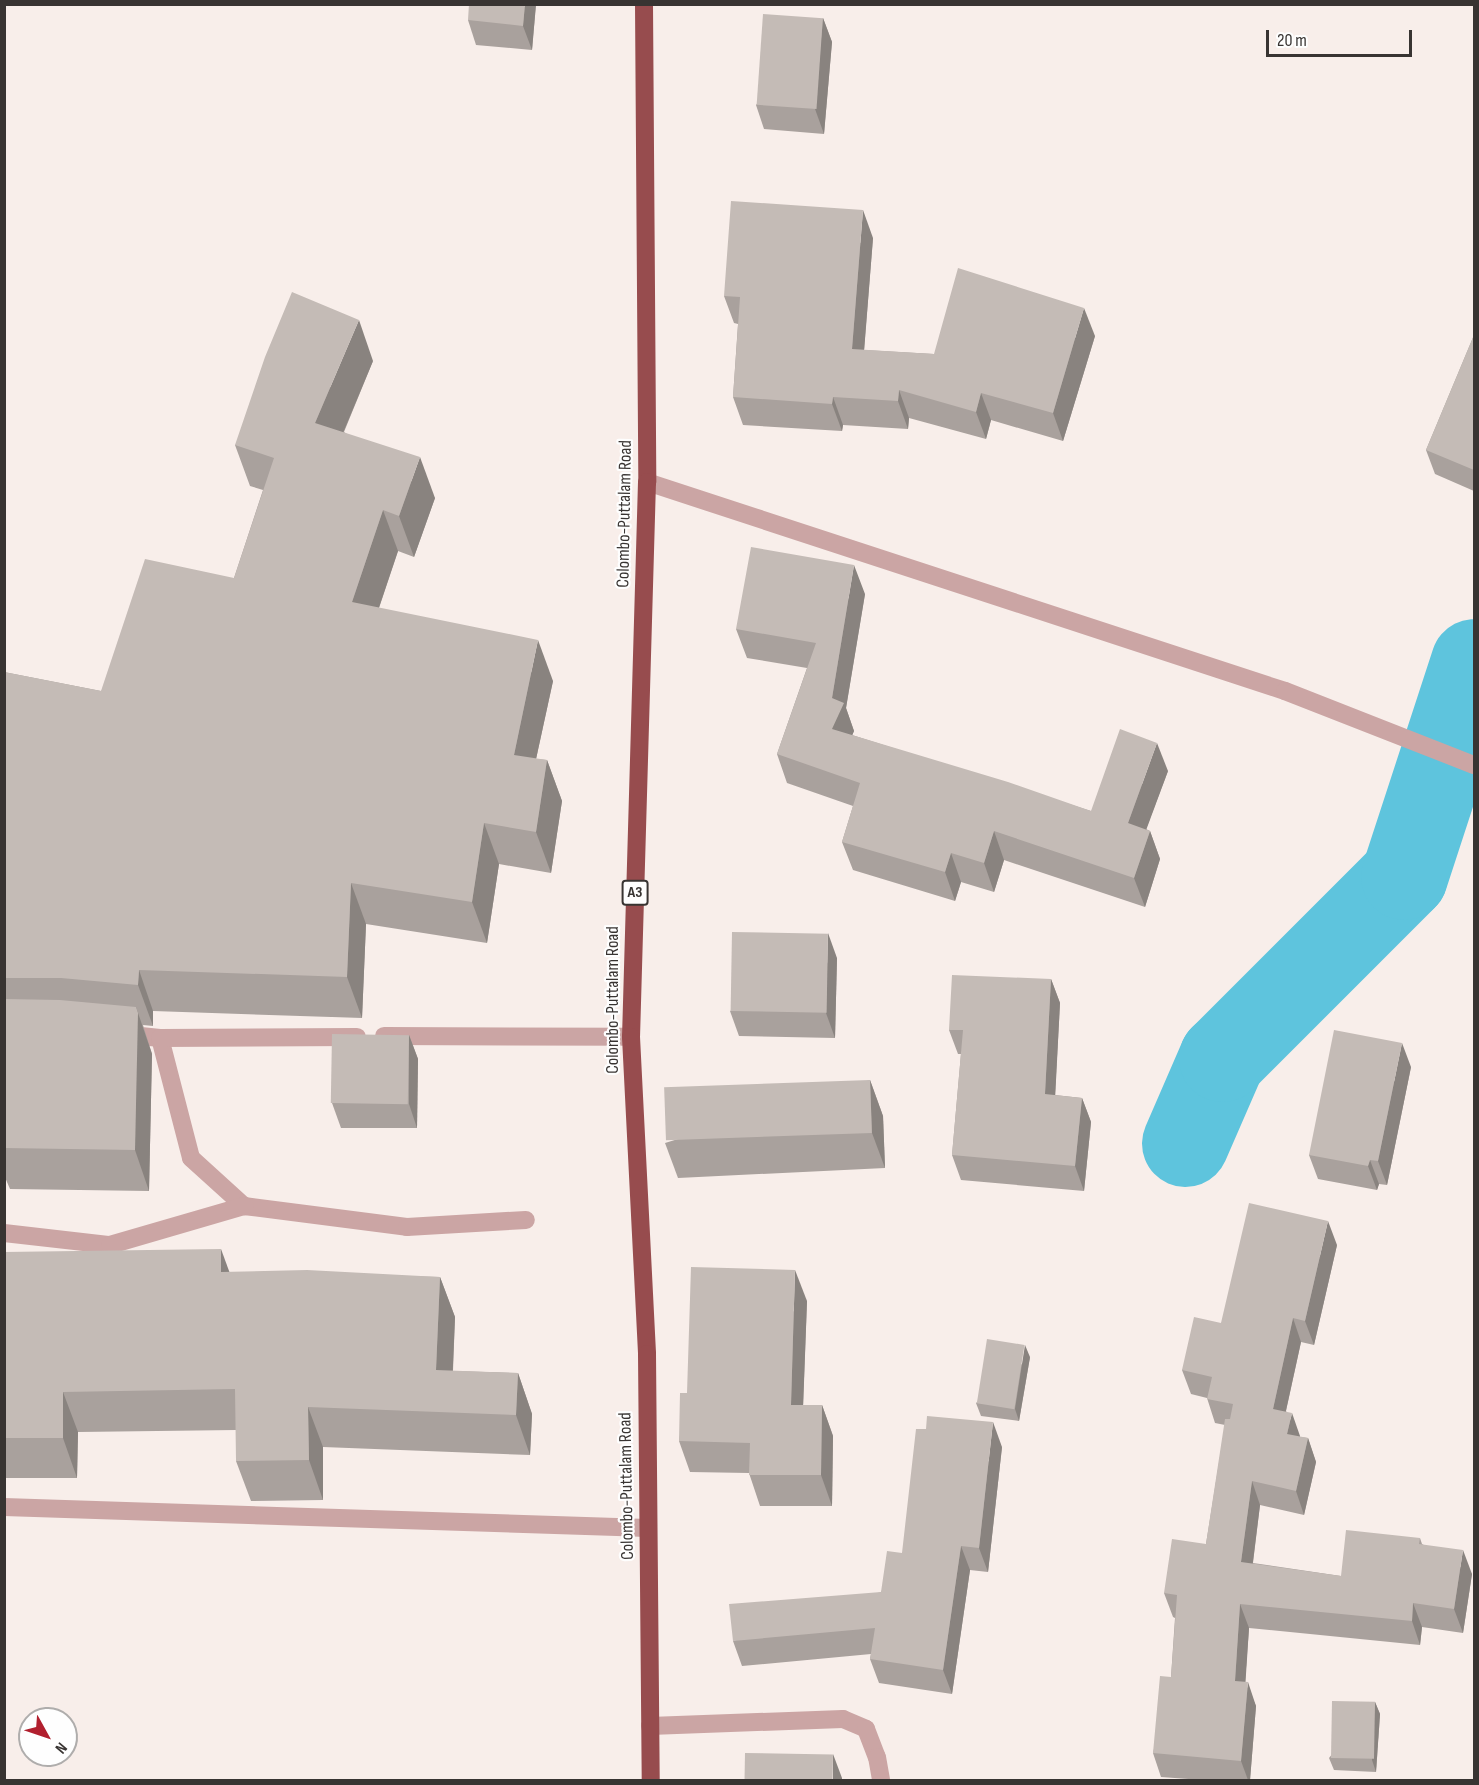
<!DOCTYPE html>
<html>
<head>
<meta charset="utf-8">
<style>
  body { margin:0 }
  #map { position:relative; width:1479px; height:1785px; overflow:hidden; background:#f8eeea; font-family:"Sofia Sans Condensed",sans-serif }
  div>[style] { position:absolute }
  .river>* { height:87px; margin:-43.5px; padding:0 43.5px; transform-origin:43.5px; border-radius:43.5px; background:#5ec4dd }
  .minor>* { height:18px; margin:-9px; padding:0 9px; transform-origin:9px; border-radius:9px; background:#cba5a4 }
  .highway>* { height:18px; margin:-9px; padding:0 9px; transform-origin:9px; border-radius:9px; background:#974c4e }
  .wall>* { inset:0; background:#a9a19d }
  .shaded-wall>* { inset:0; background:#89837f }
  .building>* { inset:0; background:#c4bbb6; transform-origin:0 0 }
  span { translate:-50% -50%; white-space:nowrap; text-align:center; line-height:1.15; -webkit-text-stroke:4.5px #fefefe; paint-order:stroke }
  .shield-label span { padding:2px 4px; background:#fefefe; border:2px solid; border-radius:4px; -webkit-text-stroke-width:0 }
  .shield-label { font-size:16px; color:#383432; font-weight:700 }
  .street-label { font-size:18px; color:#383432 }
  .frame { position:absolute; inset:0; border:6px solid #383432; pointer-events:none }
  .north { position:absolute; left:18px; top:1707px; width:60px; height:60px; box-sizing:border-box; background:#fefefe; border:2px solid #afadac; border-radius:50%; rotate:130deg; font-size:16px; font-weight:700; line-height:24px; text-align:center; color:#383432 }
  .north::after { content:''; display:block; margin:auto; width:21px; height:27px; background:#b11f2e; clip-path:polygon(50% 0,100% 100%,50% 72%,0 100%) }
  .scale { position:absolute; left:1266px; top:30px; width:146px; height:27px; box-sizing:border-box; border:3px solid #383432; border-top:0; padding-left:8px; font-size:18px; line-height:21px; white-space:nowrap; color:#383432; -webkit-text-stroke:4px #fefefe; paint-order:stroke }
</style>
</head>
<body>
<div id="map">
  <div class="river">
    <i style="left:1185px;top:1143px;width:93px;rotate:-66.5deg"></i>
    <i style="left:1222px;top:1058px;width:257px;rotate:-45deg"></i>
    <i style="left:1404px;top:876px;width:225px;rotate:-71.9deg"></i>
  </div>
  <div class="minor">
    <i style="left:647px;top:482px;width:671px;rotate:18.14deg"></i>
    <i style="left:1285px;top:691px;width:203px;rotate:21.4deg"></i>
    <i style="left:122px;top:1034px;width:38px;rotate:6deg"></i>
    <i style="left:160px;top:1038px;width:124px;rotate:75.5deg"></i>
    <i style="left:191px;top:1158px;width:72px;rotate:42.2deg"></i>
    <i style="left:244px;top:1206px;width:164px;rotate:7.3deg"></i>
    <i style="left:407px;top:1227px;width:119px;rotate:-3.4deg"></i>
    <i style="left:384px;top:1036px;width:247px;rotate:0.2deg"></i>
    <i style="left:160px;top:1038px;width:197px;rotate:-0.3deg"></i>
    <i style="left:4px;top:1233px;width:107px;rotate:6.5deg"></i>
    <i style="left:110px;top:1245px;width:140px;rotate:-16.2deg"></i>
    <i style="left:4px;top:1507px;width:644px;rotate:1.87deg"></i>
    <i style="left:650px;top:1726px;width:193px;rotate:-2.1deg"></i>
    <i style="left:843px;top:1719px;width:25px;rotate:23deg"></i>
    <i style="left:866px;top:1729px;width:30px;rotate:69deg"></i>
    <i style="left:877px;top:1757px;width:23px;rotate:80deg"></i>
  </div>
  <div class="highway">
    <i style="left:644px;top:4px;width:478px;rotate:89.6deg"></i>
    <i style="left:647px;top:482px;width:555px;rotate:91.65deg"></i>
    <i style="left:631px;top:1037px;width:317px;rotate:87.1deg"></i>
    <i style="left:647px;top:1354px;width:426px;rotate:89.5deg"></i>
  </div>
  <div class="wall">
    <i style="clip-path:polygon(536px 4px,532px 50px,476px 45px,468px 20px)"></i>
    <i style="clip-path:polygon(823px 18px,832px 42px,824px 134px,764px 129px,756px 105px)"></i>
    <i style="clip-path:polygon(873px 238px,864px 350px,934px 354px,1095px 336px,1063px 441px,991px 420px,986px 439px,909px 418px,908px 429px,843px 425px,842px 431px,743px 425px,733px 397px,738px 324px,734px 323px,724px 296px)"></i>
    <i style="clip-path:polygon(1474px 335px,1474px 491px,1435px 474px,1426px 450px)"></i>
    <i style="clip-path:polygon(373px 361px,344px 432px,435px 498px,414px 557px,398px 551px,379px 608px,553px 681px,536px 759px,547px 760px,562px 801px,551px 873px,499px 864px,487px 943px,366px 924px,362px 1018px,153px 1011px,153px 1026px,143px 1025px,152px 1054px,149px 1191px,10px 1189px,4px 1175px,4px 672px,101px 691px,234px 578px,263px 490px,250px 486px,235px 445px)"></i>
    <i style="clip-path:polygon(865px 594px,846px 708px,854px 731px,852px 735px,1091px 811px,1168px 771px,1146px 829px,1150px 831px,1160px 859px,1145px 907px,1004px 860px,994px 892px,961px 882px,955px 901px,853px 870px,842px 842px,853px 806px,787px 783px,777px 754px,807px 668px,747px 658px,736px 629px)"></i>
    <i style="clip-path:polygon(837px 958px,835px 1038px,739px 1036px,730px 1011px)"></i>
    <i style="clip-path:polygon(1051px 979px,1060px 1003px,1055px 1095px,1082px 1098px,1091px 1122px,1084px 1191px,961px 1180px,952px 1155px,961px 1054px,958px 1054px,949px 1030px)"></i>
    <i style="clip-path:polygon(409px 1035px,418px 1059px,417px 1128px,341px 1128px,332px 1103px)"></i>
    <i style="clip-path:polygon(1411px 1067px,1387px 1185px,1379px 1184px,1377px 1190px,1318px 1179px,1309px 1155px)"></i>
    <i style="clip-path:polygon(870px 1080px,883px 1116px,885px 1168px,678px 1178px,665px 1143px)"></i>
    <i style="clip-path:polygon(1337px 1245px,1314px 1345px,1301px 1342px,1286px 1411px,1300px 1437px,1308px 1438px,1316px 1462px,1304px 1515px,1260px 1505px,1253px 1563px,1341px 1576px,1420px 1538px,1422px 1544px,1472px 1574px,1463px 1633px,1422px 1627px,1420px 1645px,1249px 1628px,1245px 1682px,1256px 1706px,1250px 1780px,1202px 1780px,1161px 1777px,1153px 1753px,1171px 1677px,1175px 1618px,1173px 1617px,1164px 1593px,1206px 1544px,1225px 1425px,1215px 1423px,1207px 1398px,1191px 1394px,1182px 1370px,1221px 1323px)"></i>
    <i style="clip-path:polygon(4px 1252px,229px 1272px,440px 1277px,455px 1317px,453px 1371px,518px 1373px,532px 1414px,530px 1455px,323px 1447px,323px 1500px,251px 1501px,236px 1461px,236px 1430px,78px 1432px,77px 1478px,4px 1478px)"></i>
    <i style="clip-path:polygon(807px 1301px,803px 1405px,822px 1405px,833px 1436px,832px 1506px,760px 1506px,749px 1473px,690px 1472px,679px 1441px,687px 1393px)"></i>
    <i style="clip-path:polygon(1030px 1357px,1019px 1421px,981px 1416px,976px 1403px)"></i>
    <i style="clip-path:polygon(1002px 1447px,988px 1572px,970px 1570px,952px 1694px,879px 1683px,870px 1659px,871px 1654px,742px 1666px,733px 1641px,881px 1592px,902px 1553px)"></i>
    <i style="clip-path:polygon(1375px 1702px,1380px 1714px,1376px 1772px,1334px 1770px,1329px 1758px)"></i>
  </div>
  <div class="shaded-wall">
    <i style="clip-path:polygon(525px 4px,536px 4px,532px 50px,523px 26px)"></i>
    <i style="clip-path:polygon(823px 18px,832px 42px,824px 134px,815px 109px)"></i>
    <i style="clip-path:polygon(863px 210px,873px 238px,862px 377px,852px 349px)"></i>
    <i style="clip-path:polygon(1084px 308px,1095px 336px,1063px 441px,1053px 413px)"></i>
    <i style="clip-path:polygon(359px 320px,373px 361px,330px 464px,315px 423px)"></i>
    <i style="clip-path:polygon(899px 390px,909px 418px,908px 429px,898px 401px)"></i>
    <i style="clip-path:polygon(981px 393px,991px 420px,986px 439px,976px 412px)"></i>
    <i style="clip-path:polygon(833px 397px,843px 425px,842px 431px,832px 404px)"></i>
    <i style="clip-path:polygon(420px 457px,435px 498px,414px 557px,399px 516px)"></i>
    <i style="clip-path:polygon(383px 510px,398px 551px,367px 643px,352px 602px)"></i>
    <i style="clip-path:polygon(854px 565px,865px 594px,846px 708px,854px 731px,843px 758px,832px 729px,832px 698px)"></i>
    <i style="clip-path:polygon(538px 640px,553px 681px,528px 796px,514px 755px)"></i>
    <i style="clip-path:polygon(1157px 743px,1168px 771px,1138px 852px,1128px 823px)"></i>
    <i style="clip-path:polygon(547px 760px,562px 801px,551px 873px,536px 832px)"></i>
    <i style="clip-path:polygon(484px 823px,499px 864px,487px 943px,472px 902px)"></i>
    <i style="clip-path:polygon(994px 831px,1004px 860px,994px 892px,984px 863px)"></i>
    <i style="clip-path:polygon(1150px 831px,1160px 859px,1145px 907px,1134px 878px)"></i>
    <i style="clip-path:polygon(951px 853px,961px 882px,955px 901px,945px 872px)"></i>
    <i style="clip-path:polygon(351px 883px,366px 924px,362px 1018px,347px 977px)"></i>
    <i style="clip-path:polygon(828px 933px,837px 958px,835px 1038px,826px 1013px)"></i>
    <i style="clip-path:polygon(139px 970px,153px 1011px,153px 1026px,138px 985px)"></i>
    <i style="clip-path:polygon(1051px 979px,1060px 1003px,1054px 1119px,1045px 1094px)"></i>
    <i style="clip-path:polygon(136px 1007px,152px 1054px,149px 1191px,135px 1150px)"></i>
    <i style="clip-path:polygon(409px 1035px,418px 1059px,417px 1128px,409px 1104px)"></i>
    <i style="clip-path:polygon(1402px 1043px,1411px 1067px,1387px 1185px,1378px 1161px)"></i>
    <i style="clip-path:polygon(870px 1080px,883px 1116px,885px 1168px,872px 1133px)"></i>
    <i style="clip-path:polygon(1082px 1098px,1091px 1122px,1084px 1191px,1075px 1166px)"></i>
    <i style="clip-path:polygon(1370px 1160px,1379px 1184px,1377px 1190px,1368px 1166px)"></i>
    <i style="clip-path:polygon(1328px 1221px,1337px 1245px,1314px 1345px,1305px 1321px)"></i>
    <i style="clip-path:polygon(221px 1249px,236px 1290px,221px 1272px)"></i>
    <i style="clip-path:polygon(795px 1270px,807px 1301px,802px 1436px,791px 1405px)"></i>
    <i style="clip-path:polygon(440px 1277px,455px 1317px,451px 1411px,436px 1370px)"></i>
    <i style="clip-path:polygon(1293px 1318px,1301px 1342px,1281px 1433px,1273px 1409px)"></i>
    <i style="clip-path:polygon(1025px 1345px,1030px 1357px,1019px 1421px,1015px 1409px)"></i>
    <i style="clip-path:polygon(518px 1373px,532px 1414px,530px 1455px,516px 1415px)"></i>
    <i style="clip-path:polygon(63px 1392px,78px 1432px,77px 1478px,63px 1438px)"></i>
    <i style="clip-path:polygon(822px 1405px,833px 1436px,832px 1506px,821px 1475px)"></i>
    <i style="clip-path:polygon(308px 1407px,323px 1447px,323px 1500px,309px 1460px)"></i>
    <i style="clip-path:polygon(1292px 1413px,1300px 1436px,1296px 1458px,1287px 1434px)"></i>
    <i style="clip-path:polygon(993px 1422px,1002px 1447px,988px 1572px,979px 1548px)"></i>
    <i style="clip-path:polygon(1308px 1438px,1316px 1462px,1304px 1515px,1296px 1491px)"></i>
    <i style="clip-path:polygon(1252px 1481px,1260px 1505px,1250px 1585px,1241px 1562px)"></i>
    <i style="clip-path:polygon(961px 1546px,970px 1570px,952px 1694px,943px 1670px)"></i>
    <i style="clip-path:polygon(1463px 1550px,1472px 1574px,1463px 1633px,1454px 1609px)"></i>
    <i style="clip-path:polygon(1413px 1603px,1422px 1627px,1420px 1645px,1412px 1621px)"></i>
    <i style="clip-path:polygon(1240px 1604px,1249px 1628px,1244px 1705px,1235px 1681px)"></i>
    <i style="clip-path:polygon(1248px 1682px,1256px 1706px,1250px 1780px,1248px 1780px,1241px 1761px)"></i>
    <i style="clip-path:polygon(1375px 1702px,1380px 1714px,1376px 1772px,1372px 1760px)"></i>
    <i style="clip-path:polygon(833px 1754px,842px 1778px,842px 1780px,833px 1780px)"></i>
  </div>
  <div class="building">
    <i style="clip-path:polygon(469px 4px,525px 4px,523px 26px,468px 20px)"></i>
    <i style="left:763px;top:14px;width:60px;height:91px;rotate:4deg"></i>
    <i style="clip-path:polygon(731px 201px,863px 210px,852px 349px,934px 354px,958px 268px,1084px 308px,1053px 413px,981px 393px,976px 412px,899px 390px,898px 401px,833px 397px,832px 404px,733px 397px,740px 297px,724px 296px)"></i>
    <i style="clip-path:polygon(292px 292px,359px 320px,315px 423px,420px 457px,399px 516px,383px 510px,352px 602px,538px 640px,514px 755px,547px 760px,536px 832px,484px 823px,472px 902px,351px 883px,347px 977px,139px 970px,138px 985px,61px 978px,4px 978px,4px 672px,101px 691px,145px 559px,234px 578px,274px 458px,235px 445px,265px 357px)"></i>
    <i style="clip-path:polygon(1474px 335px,1474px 470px,1426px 450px)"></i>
    <i style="clip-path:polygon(751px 547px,854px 565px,832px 698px,844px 703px,832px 729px,1008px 782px,1091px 811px,1120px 729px,1157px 743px,1128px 823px,1150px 831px,1134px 878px,994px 831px,984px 863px,951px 853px,945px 872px,842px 842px,860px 783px,777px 754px,816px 643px,736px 629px)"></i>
    <i style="left:732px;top:932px;width:96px;height:79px;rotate:1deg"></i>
    <i style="clip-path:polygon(952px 975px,1051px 979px,1045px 1094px,1082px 1098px,1075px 1166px,952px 1155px,963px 1030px,949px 1030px)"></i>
    <i style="clip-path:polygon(4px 999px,60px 1000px,136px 1007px,138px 1013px,135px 1150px,4px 1148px)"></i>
    <i style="clip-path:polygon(1334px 1030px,1402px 1043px,1378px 1161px,1370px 1160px,1368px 1166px,1309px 1155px)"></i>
    <i style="left:332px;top:1034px;width:77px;height:69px;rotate:1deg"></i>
    <i style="left:870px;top:1080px;width:53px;height:206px;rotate:88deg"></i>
    <i style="clip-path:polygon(1249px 1203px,1328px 1221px,1305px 1321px,1293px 1318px,1273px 1409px,1292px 1413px,1287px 1434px,1308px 1438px,1296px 1491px,1252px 1481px,1241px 1562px,1341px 1576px,1346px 1530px,1420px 1538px,1419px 1544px,1463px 1550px,1454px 1609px,1413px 1603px,1412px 1621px,1240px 1604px,1235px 1681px,1248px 1682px,1241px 1761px,1153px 1753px,1160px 1676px,1171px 1677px,1177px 1595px,1164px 1593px,1172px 1539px,1206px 1544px,1225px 1419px,1230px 1419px,1233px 1404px,1207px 1399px,1212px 1377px,1182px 1370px,1194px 1317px,1221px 1323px)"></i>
    <i style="clip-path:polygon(221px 1249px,221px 1272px,307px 1270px,440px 1277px,436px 1370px,518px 1373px,516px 1415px,308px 1407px,309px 1460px,236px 1461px,235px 1389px,63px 1392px,63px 1438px,4px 1438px,4px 1252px)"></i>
    <i style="clip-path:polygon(691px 1267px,795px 1270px,791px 1405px,822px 1405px,821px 1475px,749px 1475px,750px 1443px,679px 1441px,680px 1393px,687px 1393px)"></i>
    <i style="left:987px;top:1339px;width:38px;height:65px;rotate:9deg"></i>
    <i style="clip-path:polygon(927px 1416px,993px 1422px,979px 1548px,961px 1546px,943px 1670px,870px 1659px,875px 1628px,733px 1641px,729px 1604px,881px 1592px,887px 1551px,902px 1553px,916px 1429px,926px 1429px)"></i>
    <i style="left:1332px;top:1701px;width:43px;height:57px;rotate:1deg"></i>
    <i style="left:745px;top:1753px;width:88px;height:27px;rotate:1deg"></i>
  </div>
  <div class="shield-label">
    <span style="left:635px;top:893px">A3</span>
  </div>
  <div class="street-label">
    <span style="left:625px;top:514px;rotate:-89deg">Colombo-Puttalam Road</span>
    <span style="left:613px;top:1000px;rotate:-90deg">Colombo-Puttalam Road</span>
    <span style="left:627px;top:1486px;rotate:-91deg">Colombo-Puttalam Road</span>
  </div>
  <div class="frame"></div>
  <div class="north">N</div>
  <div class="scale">20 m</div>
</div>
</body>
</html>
